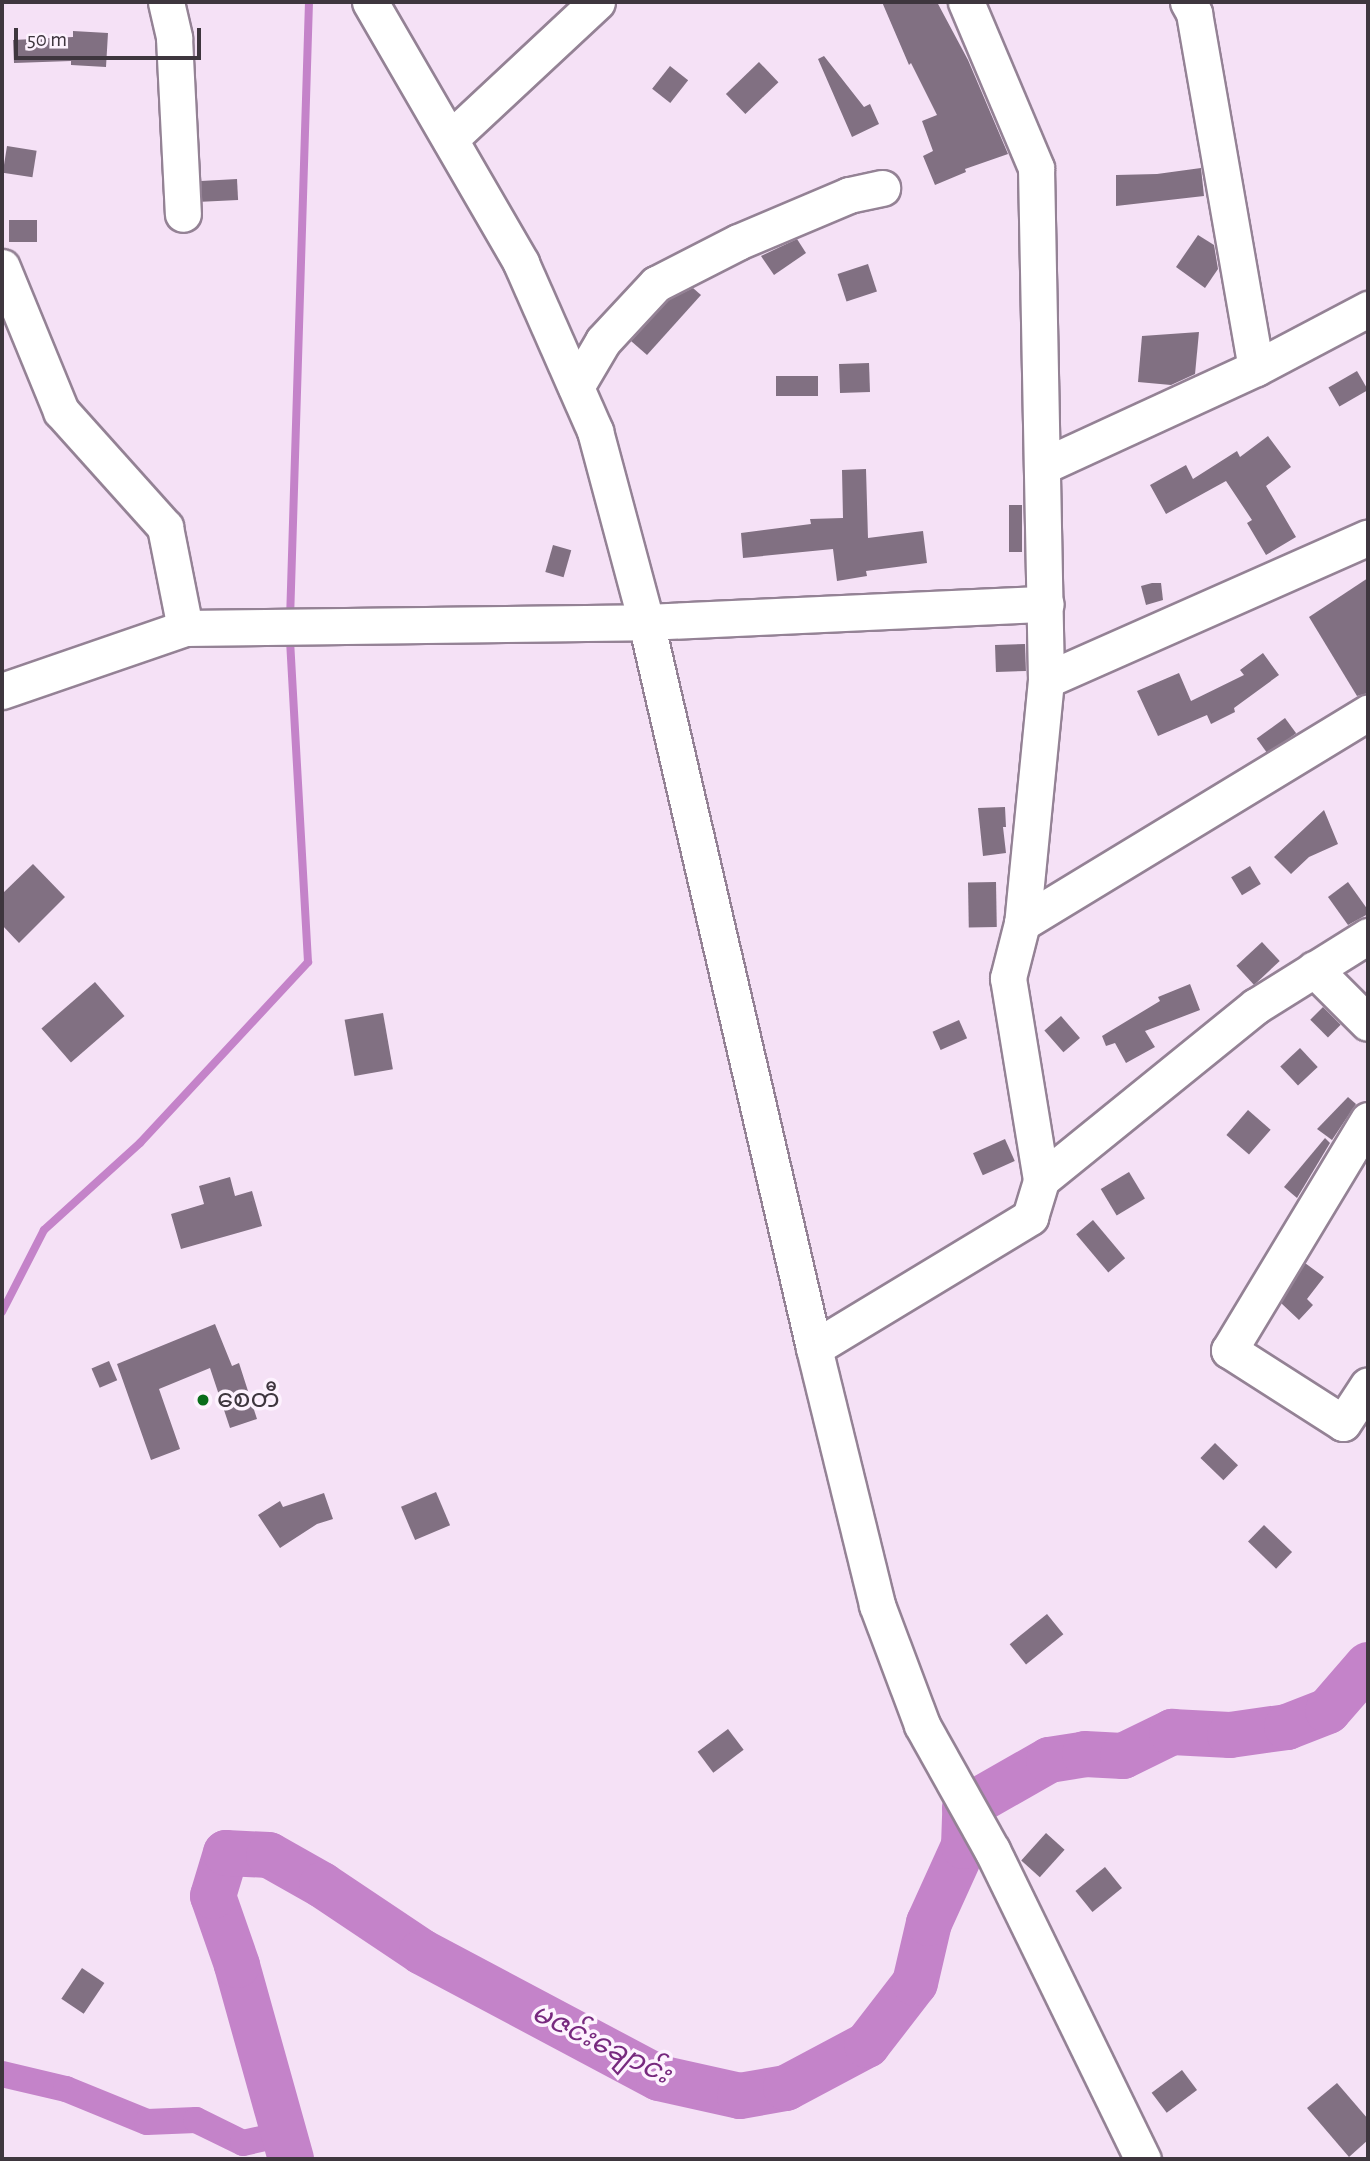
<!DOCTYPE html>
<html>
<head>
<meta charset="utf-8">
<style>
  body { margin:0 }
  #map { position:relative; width:1370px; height:2161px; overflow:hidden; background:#f5e1f6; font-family:"Alegreya Sans","Noto Sans Myanmar",sans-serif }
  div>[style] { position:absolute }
  .stream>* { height:8px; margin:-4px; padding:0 4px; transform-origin:4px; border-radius:4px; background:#c483c9 }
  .canal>* { height:26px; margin:-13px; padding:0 13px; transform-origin:13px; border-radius:13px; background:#c483c9 }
  .river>* { height:46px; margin:-23px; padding:0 23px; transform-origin:23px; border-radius:23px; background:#c483c9 }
  .building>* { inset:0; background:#817082; transform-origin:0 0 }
  .roads { filter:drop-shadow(2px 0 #948295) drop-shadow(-2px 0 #948295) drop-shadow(0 2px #948295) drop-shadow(0 -2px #948295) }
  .minor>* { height:35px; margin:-17.5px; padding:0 17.5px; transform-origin:17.5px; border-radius:17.5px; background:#fff }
  .dots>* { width:19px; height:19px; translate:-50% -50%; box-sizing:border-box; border:4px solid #fdf2fe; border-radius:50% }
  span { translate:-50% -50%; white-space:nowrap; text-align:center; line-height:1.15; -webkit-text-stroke:7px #fdf2fe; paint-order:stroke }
  .poi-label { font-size:26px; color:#3e363e }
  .left { translate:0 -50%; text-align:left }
  .water-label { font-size:28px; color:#77297e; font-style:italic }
  .frame { position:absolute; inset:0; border:4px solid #3e363e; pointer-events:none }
  .scale { position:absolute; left:14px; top:28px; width:187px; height:32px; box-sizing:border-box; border:4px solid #3e363e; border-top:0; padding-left:9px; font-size:21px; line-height:24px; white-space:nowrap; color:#3e363e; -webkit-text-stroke:5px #fdf2fe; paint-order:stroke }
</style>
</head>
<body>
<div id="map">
  <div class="stream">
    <i style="left:290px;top:620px;width:618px;rotate:-88.24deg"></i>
    <i style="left:2px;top:1312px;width:92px;rotate:-62.9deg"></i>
    <i style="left:44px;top:1230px;width:130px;rotate:-42.2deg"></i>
    <i style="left:140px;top:1143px;width:247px;rotate:-47.1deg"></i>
    <i style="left:308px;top:962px;width:325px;rotate:-93.2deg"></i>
  </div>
  <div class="canal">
    <i style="left:2px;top:2074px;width:66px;rotate:13.2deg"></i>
    <i style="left:66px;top:2089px;width:87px;rotate:22.2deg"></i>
    <i style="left:147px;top:2122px;width:49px;rotate:-2.3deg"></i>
    <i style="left:196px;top:2120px;width:52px;rotate:26.1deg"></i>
    <i style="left:243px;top:2143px;width:41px;rotate:-12.7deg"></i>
  </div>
  <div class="river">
    <i style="left:291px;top:2159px;width:201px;rotate:-105.6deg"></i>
    <i style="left:237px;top:1965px;width:73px;rotate:-109.2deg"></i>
    <i style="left:213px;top:1896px;width:45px;rotate:-73.2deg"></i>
    <i style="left:226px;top:1853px;width:43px;rotate:2.7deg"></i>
    <i style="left:269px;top:1855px;width:61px;rotate:29.5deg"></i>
    <i style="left:322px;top:1885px;width:120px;rotate:33.8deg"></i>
    <i style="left:422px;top:1952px;width:268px;rotate:28deg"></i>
    <i style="left:659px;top:2078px;width:83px;rotate:12.5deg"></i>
    <i style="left:740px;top:2096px;width:47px;rotate:-9.9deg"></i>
    <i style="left:786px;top:2088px;width:92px;rotate:-28deg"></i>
    <i style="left:867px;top:2045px;width:78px;rotate:-52.3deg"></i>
    <i style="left:915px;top:1983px;width:62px;rotate:-76.9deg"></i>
    <i style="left:929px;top:1923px;width:85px;rotate:-65.6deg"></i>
    <i style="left:964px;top:1846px;width:38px;rotate:-88deg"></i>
    <i style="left:965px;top:1808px;width:97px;rotate:-29.7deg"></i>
    <i style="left:1049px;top:1760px;width:36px;rotate:-9deg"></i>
    <i style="left:1085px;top:1754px;width:38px;rotate:3deg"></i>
    <i style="left:1123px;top:1756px;width:55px;rotate:-26.1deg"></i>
    <i style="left:1172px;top:1732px;width:58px;rotate:3deg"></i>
    <i style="left:1230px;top:1735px;width:58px;rotate:-8deg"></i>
    <i style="left:1287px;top:1727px;width:44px;rotate:-21.3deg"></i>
    <i style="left:1328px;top:1711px;width:61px;rotate:-49deg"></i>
  </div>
  <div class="building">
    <i style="clip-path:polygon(882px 2px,937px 2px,968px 60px,1008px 154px,965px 169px,966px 172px,935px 185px,923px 156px,933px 151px,922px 121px,937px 115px,911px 63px,909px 65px)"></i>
    <i style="clip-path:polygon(73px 31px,108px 33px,106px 67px,71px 65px,71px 61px,14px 63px,13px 40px,73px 37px)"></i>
    <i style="clip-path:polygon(824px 56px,864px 107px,870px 104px,879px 124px,852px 137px,818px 59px)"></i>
    <i style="left:759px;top:62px;width:28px;height:46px;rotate:46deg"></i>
    <i style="left:670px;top:66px;width:23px;height:29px;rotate:38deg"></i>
    <i style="left:7px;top:146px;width:30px;height:27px;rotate:9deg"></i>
    <i style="clip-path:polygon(1201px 168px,1204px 196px,1116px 206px,1116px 175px,1157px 174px)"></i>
    <i style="left:237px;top:179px;width:21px;height:36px;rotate:87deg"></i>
    <i style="left:9px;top:220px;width:28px;height:22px"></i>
    <i style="clip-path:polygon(1198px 235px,1214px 245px,1218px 269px,1205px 288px,1176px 267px)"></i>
    <i style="clip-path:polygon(797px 239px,806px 253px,774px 275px,761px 256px)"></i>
    <i style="left:868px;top:264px;width:29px;height:32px;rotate:72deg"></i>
    <i style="clip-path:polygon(693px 288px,701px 295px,647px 355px,631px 341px,668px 300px)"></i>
    <i style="clip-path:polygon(1199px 332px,1195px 374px,1171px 385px,1138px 382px,1142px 336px)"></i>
    <i style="left:869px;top:363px;width:29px;height:30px;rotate:88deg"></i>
    <i style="left:1357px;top:371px;width:22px;height:33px;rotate:60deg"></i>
    <i style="left:818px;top:376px;width:20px;height:42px;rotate:90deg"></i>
    <i style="clip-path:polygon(1268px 436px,1291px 467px,1266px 486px,1296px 537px,1266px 555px,1247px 523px,1252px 520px,1226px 481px,1166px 514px,1150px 485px,1186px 465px,1193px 479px,1237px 451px,1240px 457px)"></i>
    <i style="clip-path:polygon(866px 469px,868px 538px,923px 531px,927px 563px,866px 571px,867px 576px,837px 581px,833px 549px,743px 558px,741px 533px,811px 524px,810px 519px,843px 518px,842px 470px)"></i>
    <i style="left:1009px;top:505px;width:13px;height:47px"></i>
    <i style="left:553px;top:545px;width:19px;height:28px;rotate:16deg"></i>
    <i style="clip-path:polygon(1368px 578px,1368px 693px,1357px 696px,1309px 617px)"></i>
    <i style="clip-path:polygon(1152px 583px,1161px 583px,1163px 600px,1146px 605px,1141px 586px)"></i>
    <i style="left:1025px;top:644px;width:27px;height:30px;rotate:88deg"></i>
    <i style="clip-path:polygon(1263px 653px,1279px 675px,1234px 708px,1235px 712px,1211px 724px,1207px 715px,1158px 736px,1137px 691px,1179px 673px,1191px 701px,1244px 675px,1240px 670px)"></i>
    <i style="left:1285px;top:718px;width:19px;height:35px;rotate:54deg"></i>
    <i style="clip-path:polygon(1005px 807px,1006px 827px,1003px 827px,1006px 853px,983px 856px,978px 808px)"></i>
    <i style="clip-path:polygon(1324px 810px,1338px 844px,1309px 857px,1291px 874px,1274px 857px)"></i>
    <i style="clip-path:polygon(33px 864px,65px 897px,19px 943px,2px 925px,2px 894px)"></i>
    <i style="left:1250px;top:866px;width:21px;height:22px;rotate:59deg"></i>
    <i style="left:996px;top:882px;width:45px;height:28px;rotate:89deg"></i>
    <i style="clip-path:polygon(1348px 882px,1368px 910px,1368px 914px,1348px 925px,1328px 897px)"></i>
    <i style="left:1262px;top:942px;width:26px;height:35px;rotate:47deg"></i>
    <i style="left:95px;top:982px;width:45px;height:71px;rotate:49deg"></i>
    <i style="clip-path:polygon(1190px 984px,1200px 1010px,1145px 1031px,1155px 1047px,1126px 1063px,1115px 1043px,1106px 1046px,1102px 1036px,1160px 1001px,1158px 997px)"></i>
    <i style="left:1323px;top:1007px;width:25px;height:18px;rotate:45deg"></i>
    <i style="left:383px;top:1013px;width:57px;height:39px;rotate:80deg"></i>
    <i style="left:1061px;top:1016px;width:29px;height:22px;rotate:49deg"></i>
    <i style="left:959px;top:1020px;width:20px;height:29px;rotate:66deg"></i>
    <i style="left:1300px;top:1048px;width:26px;height:27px;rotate:47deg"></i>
    <i style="clip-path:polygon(1348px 1097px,1356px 1104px,1332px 1140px,1317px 1129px)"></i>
    <i style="left:1248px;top:1110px;width:30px;height:33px;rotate:41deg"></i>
    <i style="clip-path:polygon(1325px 1138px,1330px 1143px,1297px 1198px,1284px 1187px)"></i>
    <i style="left:1005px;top:1139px;width:24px;height:35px;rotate:66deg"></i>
    <i style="left:1129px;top:1172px;width:31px;height:33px;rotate:59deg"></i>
    <i style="clip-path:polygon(230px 1177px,235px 1196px,252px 1191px,262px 1226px,181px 1249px,171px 1214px,204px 1204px,199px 1186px)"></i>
    <i style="left:1093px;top:1220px;width:50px;height:22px;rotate:50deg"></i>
    <i style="clip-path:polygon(1305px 1263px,1324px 1277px,1307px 1299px,1313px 1305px,1299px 1320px,1281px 1303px)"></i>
    <i style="clip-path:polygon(215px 1324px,232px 1366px,239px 1363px,257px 1419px,230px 1428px,210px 1368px,159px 1389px,180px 1449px,151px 1460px,117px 1364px)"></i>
    <i style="left:109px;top:1361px;width:21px;height:19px;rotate:67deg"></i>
    <i style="left:1215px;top:1443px;width:32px;height:21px;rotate:44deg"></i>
    <i style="left:436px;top:1492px;width:36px;height:38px;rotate:67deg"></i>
    <i style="clip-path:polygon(324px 1493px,333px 1519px,317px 1524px,280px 1548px,258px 1515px,280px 1501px,283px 1507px)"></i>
    <i style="left:1264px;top:1525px;width:39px;height:23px;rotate:44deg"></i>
    <i style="left:1047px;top:1614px;width:26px;height:48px;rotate:51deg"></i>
    <i style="left:728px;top:1729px;width:26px;height:38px;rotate:53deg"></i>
    <i style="left:1046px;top:1833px;width:25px;height:37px;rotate:42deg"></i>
    <i style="left:1105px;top:1867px;width:27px;height:38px;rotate:51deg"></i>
    <i style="left:82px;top:1968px;width:27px;height:37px;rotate:34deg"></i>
    <i style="left:1182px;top:2070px;width:25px;height:38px;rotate:53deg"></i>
    <i style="clip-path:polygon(1337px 2083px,1368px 2119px,1368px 2140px,1349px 2157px,1307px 2108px)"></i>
  </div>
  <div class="roads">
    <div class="minor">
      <i style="left:166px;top:2px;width:37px;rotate:77deg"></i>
      <i style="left:174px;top:38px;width:176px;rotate:87.1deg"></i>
      <i style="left:370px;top:2px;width:302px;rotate:59.9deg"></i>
      <i style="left:521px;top:263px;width:184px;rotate:66.2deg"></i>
      <i style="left:595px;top:431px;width:198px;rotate:75deg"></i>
      <i style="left:646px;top:622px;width:745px;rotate:76.97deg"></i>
      <i style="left:814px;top:1348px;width:265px;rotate:76.2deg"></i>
      <i style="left:877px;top:1605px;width:128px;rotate:69.4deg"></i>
      <i style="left:922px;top:1725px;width:143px;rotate:60.8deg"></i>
      <i style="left:992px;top:1850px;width:344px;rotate:64deg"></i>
      <i style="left:966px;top:2px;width:180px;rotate:67.1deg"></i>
      <i style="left:1036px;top:168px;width:512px;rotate:88.88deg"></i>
      <i style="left:1046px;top:680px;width:244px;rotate:95.6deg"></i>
      <i style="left:1022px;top:923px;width:57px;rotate:104.3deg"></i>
      <i style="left:1008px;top:978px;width:205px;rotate:80.7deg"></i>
      <i style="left:1041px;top:1180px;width:277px;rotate:-39deg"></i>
      <i style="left:1256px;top:1006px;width:132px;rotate:-32deg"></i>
      <i style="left:1188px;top:2px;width:13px;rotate:61deg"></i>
      <i style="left:1194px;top:13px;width:360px;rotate:80.1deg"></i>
      <i style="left:450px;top:139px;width:201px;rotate:-43deg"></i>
      <i style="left:2px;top:267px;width:156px;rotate:67.7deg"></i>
      <i style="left:61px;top:411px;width:156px;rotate:48.1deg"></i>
      <i style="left:165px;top:527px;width:103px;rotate:78.8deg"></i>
      <i style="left:576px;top:387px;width:53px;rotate:-59.6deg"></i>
      <i style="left:603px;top:341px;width:78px;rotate:-47.1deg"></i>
      <i style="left:656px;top:284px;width:92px;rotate:-27.1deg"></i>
      <i style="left:738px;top:242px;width:121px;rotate:-22.9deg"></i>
      <i style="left:849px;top:195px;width:34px;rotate:-12deg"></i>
      <i style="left:1043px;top:466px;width:234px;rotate:-24.7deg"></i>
      <i style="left:1256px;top:368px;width:127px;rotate:-27.8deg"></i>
      <i style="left:1046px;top:680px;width:352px;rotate:-23.9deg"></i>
      <i style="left:2px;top:691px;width:194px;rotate:-19deg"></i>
      <i style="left:185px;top:628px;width:461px;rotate:-0.7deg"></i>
      <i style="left:646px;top:622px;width:400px;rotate:-2.6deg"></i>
      <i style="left:1022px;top:923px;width:405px;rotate:-31.3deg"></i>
      <i style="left:1314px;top:969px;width:76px;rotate:45deg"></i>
      <i style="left:1368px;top:1120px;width:269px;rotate:121.1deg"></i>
      <i style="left:1229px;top:1350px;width:135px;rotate:32.6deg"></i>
      <i style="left:1343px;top:1423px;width:45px;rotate:-56.7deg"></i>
      <i style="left:814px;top:1348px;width:253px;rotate:-31.2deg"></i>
      <i style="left:1030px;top:1217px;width:39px;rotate:-73deg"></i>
    </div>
  </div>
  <div class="dots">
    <i style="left:203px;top:1400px;background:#096d1a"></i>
  </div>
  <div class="poi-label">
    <span class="left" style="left:217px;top:1400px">စေတီ</span>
  </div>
  <div class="water-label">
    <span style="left:601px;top:2044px;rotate:26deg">မဇင်းချောင်း</span>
  </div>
  <div class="frame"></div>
  <div class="scale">50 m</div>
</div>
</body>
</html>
